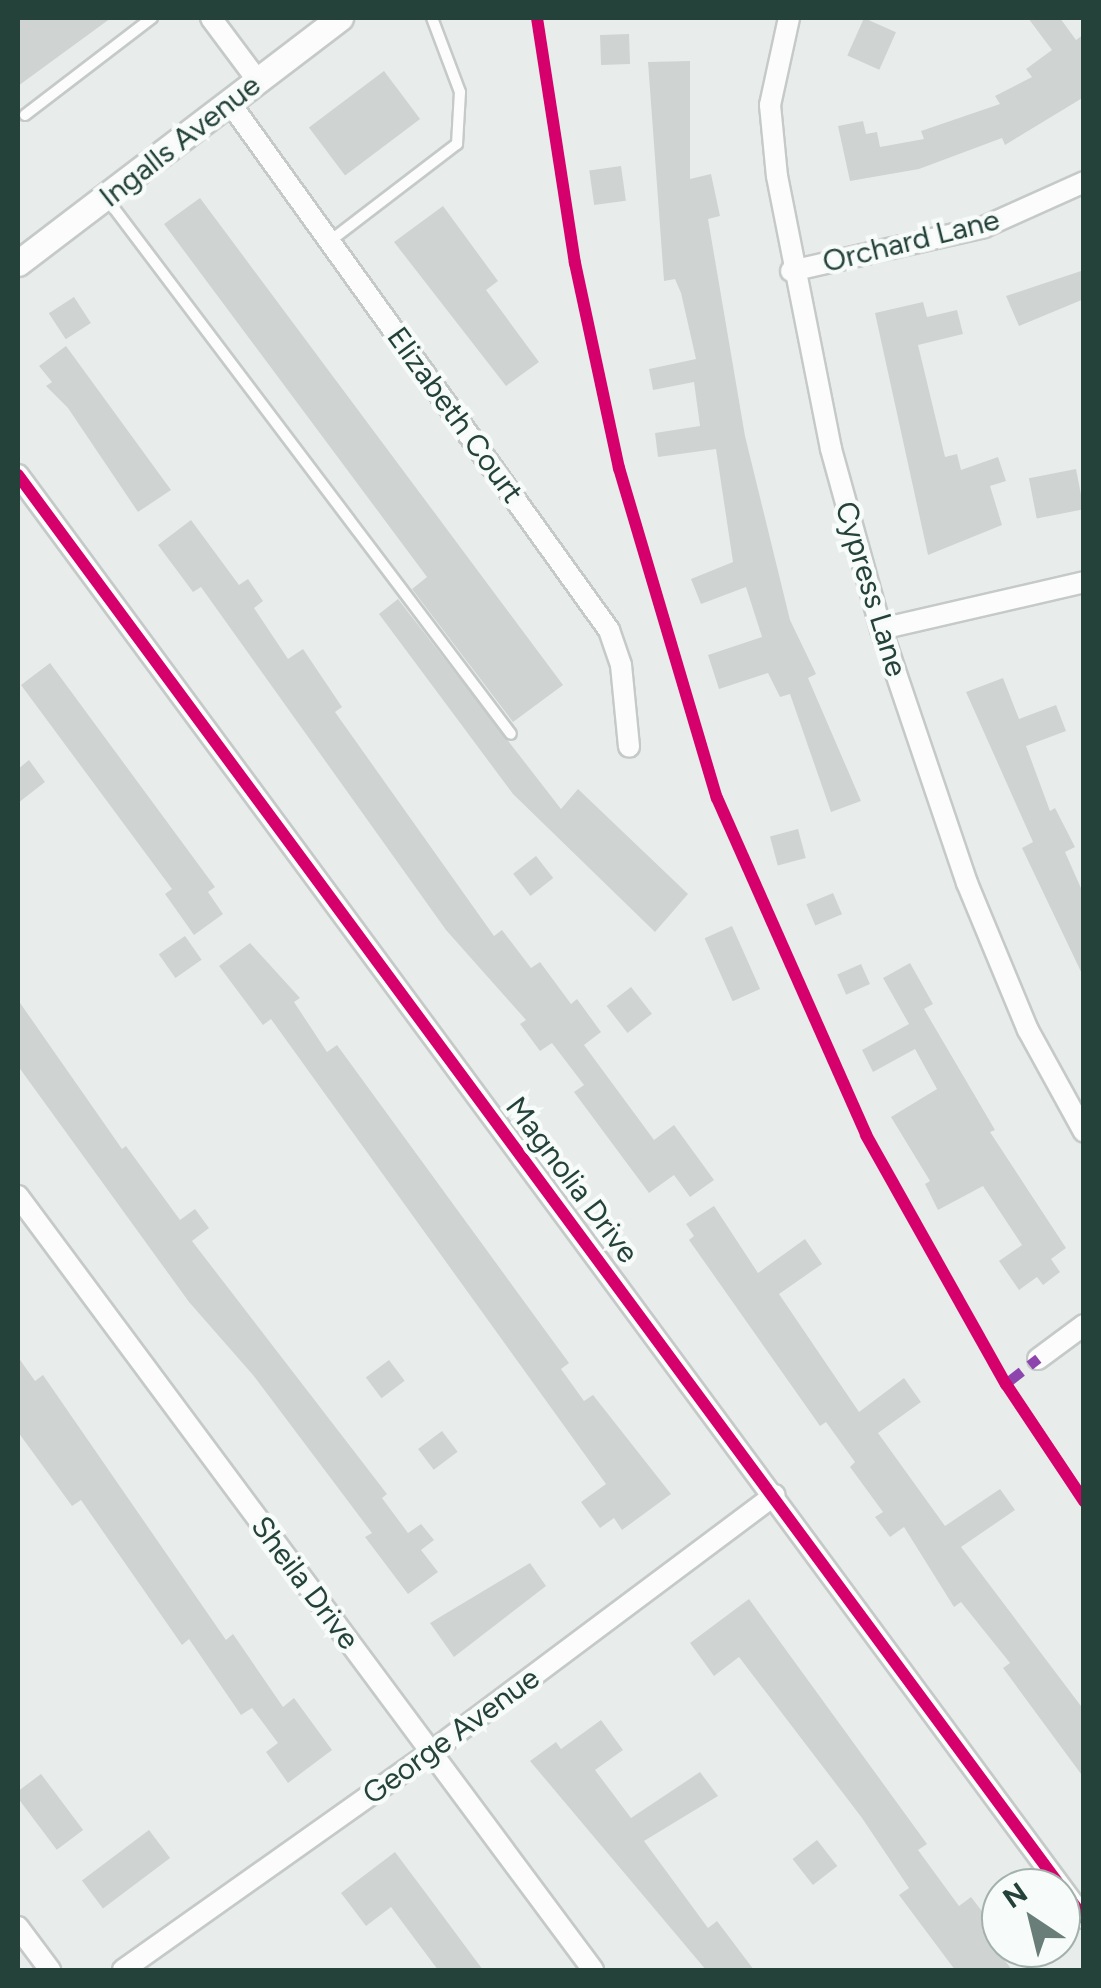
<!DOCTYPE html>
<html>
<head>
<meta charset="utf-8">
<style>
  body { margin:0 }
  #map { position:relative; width:1101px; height:1988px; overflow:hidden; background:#e8edeb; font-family:Figtree,sans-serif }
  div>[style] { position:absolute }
  .building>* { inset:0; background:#cfd4d2; transform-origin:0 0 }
  .roads { filter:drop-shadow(2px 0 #c5cac8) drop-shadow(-2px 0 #c5cac8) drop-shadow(0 2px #c5cac8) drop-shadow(0 -2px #c5cac8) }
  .service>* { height:10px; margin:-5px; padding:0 5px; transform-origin:5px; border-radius:5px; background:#fcfcfc }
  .minor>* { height:20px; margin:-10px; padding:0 10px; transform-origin:10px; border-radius:10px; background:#fcfcfc }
  .tertiary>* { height:25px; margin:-12.5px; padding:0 12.5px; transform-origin:12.5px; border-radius:12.5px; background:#fcfcfc }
  .quiet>* { height:10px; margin-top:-5px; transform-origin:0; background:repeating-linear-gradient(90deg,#8e44ad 0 20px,transparent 0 30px) }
  .cycleway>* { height:12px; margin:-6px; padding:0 6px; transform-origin:6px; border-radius:6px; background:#d6006c }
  span { translate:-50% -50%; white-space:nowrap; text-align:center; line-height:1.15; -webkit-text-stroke:9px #f7fbf9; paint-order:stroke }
  .street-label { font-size:30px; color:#24423a }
  .frame { position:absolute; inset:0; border:20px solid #24423a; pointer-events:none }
  .north { position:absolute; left:981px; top:1868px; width:100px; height:100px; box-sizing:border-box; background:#f7fbf9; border:2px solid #a3b1ad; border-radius:50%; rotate:325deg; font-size:28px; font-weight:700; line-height:40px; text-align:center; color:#24423a }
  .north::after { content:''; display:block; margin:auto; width:35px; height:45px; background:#697e78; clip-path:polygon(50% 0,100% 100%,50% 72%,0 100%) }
</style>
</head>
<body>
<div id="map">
  <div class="building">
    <i style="clip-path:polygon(18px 18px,111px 18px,18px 86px)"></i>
    <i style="left:864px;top:18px;width:35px;height:41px;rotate:24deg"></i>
    <i style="clip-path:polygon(1028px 18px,1060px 18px,1076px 40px,1084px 34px,1084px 97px,1005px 145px,1002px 138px,919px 169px,850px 181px,838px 126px,863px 121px,866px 134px,877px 132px,880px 147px,924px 139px,921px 131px,1000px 104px,995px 96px,1032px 77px,1026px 69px,1052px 50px)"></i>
    <i style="left:629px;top:34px;width:30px;height:29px;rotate:88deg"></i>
    <i style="clip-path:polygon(690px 61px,690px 179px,711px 174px,720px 216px,708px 219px,745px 436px,790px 620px,816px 674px,808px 678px,861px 801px,831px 812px,790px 694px,780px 697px,768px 673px,719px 689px,708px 655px,762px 637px,746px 587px,701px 604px,691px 579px,733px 562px,716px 449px,658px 457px,655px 433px,700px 426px,694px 382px,653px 390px,649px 369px,696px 359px,681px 293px,675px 279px,664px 281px,648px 62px)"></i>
    <i style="left:384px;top:71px;width:60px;height:94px;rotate:53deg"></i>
    <i style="left:621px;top:166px;width:35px;height:32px;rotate:82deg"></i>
    <i style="clip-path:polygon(200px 198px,563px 685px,513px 722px,412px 589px,427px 577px,164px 224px)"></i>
    <i style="clip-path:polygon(443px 206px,498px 281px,486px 290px,539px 362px,506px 386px,394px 242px)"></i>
    <i style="clip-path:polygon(1084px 270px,1084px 299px,1019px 326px,1006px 296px)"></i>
    <i style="left:74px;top:297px;width:31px;height:30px;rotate:57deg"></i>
    <i style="clip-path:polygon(923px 302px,927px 317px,957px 310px,963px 334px,918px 345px,945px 457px,957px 454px,961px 470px,998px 457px,1006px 481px,990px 486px,1002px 525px,928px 555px,875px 313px)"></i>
    <i style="clip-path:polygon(66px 346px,171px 490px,138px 512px,68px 408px,46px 386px,52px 382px,39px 366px)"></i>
    <i style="left:1076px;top:469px;width:41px;height:48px;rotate:79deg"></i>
    <i style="clip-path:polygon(191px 520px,239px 585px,248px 579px,263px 601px,254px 608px,288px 659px,303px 649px,342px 707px,335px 712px,494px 936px,502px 930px,531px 968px,540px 962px,571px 1004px,577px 999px,601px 1032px,584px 1045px,654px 1140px,674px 1125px,714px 1180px,690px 1197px,674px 1175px,649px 1193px,574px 1092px,584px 1085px,552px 1043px,540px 1051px,520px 1024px,526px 1020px,446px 930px,201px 587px,193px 592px,158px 545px)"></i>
    <i style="clip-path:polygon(398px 599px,561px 809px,578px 789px,688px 894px,655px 932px,513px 794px,379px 614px)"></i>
    <i style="clip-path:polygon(50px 663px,215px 887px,208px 892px,223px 914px,194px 935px,165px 894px,172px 889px,21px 685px)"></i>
    <i style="clip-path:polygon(1003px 678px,1019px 719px,1056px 705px,1066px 731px,1026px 746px,1050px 811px,1055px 808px,1075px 847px,1065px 852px,1084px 895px,1084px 978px,1022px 848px,1033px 842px,966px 692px)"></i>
    <i style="clip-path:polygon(29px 760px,45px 782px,18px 803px,18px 769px)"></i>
    <i style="left:798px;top:829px;width:30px;height:29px;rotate:75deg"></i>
    <i style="left:536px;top:856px;width:28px;height:29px;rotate:52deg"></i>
    <i style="left:833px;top:893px;width:23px;height:29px;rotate:67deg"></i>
    <i style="left:732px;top:926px;width:69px;height:30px;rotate:66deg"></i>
    <i style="left:185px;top:936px;width:29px;height:32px;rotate:55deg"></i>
    <i style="clip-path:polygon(250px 943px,300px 998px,294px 1002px,327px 1052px,337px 1045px,569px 1363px,561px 1369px,584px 1401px,593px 1395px,671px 1494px,622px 1530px,614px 1518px,600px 1528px,581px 1502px,606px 1484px,271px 1019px,263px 1025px,219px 966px)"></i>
    <i style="clip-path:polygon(910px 963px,933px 1004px,924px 1009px,995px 1130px,990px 1132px,1066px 1248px,1051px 1259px,1060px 1272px,1043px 1285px,1037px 1277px,1019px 1290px,999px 1261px,1022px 1245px,983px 1186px,938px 1210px,925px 1184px,930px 1181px,891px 1117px,937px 1089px,915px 1049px,873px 1072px,862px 1050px,909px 1024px,883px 978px)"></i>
    <i style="left:861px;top:964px;width:22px;height:26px;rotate:66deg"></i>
    <i style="left:631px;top:987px;width:34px;height:31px;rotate:52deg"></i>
    <i style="clip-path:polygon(18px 1000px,122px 1149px,126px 1146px,180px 1220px,195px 1209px,209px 1228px,192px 1241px,387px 1494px,382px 1498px,408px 1533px,421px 1524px,434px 1540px,421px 1550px,438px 1572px,408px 1594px,365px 1537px,372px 1533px,253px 1375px,189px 1302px,18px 1066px)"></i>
    <i style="clip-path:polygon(714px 1206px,758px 1273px,805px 1239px,822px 1264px,779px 1294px,859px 1412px,904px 1378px,921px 1402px,878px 1433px,945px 1526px,1000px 1489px,1015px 1510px,961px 1547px,1084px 1710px,1084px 1778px,1003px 1668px,1010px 1663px,961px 1602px,954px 1607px,904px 1527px,890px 1537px,875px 1517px,883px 1512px,850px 1467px,855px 1462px,826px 1422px,820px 1426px,689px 1240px,694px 1236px,686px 1224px)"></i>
    <i style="clip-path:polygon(18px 1357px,35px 1381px,43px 1375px,226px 1640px,233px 1634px,283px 1707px,294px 1698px,332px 1750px,288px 1783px,266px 1752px,278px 1743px,252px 1708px,241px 1715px,189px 1639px,182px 1645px,81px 1500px,72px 1506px,18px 1432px)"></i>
    <i style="left:389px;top:1360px;width:26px;height:29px;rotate:53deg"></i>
    <i style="left:442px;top:1431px;width:26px;height:30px;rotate:53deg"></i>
    <i style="clip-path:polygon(530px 1563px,546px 1586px,454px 1657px,430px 1623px)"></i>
    <i style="clip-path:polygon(749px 1599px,927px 1844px,918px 1850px,959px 1906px,971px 1897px,991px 1923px,982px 1930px,1012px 1970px,955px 1970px,899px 1895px,909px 1888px,862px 1818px,739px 1657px,714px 1676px,690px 1643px)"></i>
    <i style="clip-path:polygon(601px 1720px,623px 1750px,595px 1770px,631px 1818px,700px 1772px,718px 1796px,644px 1841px,708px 1928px,717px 1921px,754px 1970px,706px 1970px,530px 1761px,556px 1742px,561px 1749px)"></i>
    <i style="left:41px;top:1774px;width:70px;height:33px;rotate:53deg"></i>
    <i style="left:149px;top:1830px;width:35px;height:84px;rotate:53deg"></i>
    <i style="left:817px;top:1840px;width:33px;height:31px;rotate:52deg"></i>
    <i style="clip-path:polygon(395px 1852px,431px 1900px,483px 1970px,438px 1970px,391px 1907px,366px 1926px,341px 1893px)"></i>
  </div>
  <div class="roads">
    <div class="service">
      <i style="left:25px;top:115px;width:160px;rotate:-37.4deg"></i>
      <i style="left:107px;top:199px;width:670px;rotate:52.94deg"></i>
      <i style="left:330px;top:241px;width:160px;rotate:-37.4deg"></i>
      <i style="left:457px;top:144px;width:52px;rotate:-86.7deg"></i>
      <i style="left:460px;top:92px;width:79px;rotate:-110.7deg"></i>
    </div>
    <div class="minor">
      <i style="left:211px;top:18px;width:79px;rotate:53.3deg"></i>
      <i style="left:789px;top:18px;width:89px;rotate:102.3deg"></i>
      <i style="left:770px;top:105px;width:71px;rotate:84.4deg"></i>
      <i style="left:777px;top:176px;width:278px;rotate:78.8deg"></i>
      <i style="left:831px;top:449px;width:187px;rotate:74.5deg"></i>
      <i style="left:881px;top:629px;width:268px;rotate:71.3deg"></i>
      <i style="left:967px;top:883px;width:159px;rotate:67.5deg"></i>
      <i style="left:1028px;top:1030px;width:116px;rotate:61.2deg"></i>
      <i style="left:230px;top:103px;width:649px;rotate:54.28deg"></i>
      <i style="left:609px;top:630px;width:37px;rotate:71deg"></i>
      <i style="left:621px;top:665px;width:82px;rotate:84.4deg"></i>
      <i style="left:791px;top:271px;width:198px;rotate:-12.8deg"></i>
      <i style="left:984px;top:227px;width:110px;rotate:-24.2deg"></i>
      <i style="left:18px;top:475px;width:1794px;rotate:53.55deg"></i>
      <i style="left:881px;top:629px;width:208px;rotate:-13deg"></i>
      <i style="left:18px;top:1196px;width:964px;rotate:53.39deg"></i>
      <i style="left:1038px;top:1359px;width:57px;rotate:-36.5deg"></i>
      <i style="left:18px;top:1927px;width:54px;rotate:53.3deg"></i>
      <i style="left:123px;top:1970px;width:377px;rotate:-35.3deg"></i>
      <i style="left:431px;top:1752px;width:429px;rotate:-36.8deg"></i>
    </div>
    <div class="tertiary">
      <i style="left:18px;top:263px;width:405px;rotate:-37.3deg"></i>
    </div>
  </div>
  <div class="quiet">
    <i style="left:1006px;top:1384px;width:41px;rotate:-38deg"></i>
  </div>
  <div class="cycleway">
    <i style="left:537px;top:18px;width:248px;rotate:81.2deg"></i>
    <i style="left:575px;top:263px;width:210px;rotate:77.9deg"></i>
    <i style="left:619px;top:468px;width:344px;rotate:73.5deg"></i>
    <i style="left:717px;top:798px;width:368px;rotate:66.1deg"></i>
    <i style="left:866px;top:1135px;width:286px;rotate:60.7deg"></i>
    <i style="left:1006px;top:1384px;width:141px;rotate:56.3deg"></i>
    <i style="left:18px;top:475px;width:1794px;rotate:53.55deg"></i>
  </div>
  <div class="street-label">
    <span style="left:180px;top:141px;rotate:-38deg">Ingalls Avenue</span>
    <span style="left:911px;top:241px;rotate:-14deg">Orchard Lane</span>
    <span style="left:455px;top:415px;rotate:54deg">Elizabeth Court</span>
    <span style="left:871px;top:589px;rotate:73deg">Cypress Lane</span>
    <span style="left:572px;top:1180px;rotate:53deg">Magnolia Drive</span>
    <span style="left:305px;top:1583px;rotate:53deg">Sheila Drive</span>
    <span style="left:451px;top:1736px;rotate:-36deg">George Avenue</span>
  </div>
  <div class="frame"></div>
  <div class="north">N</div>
</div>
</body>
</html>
